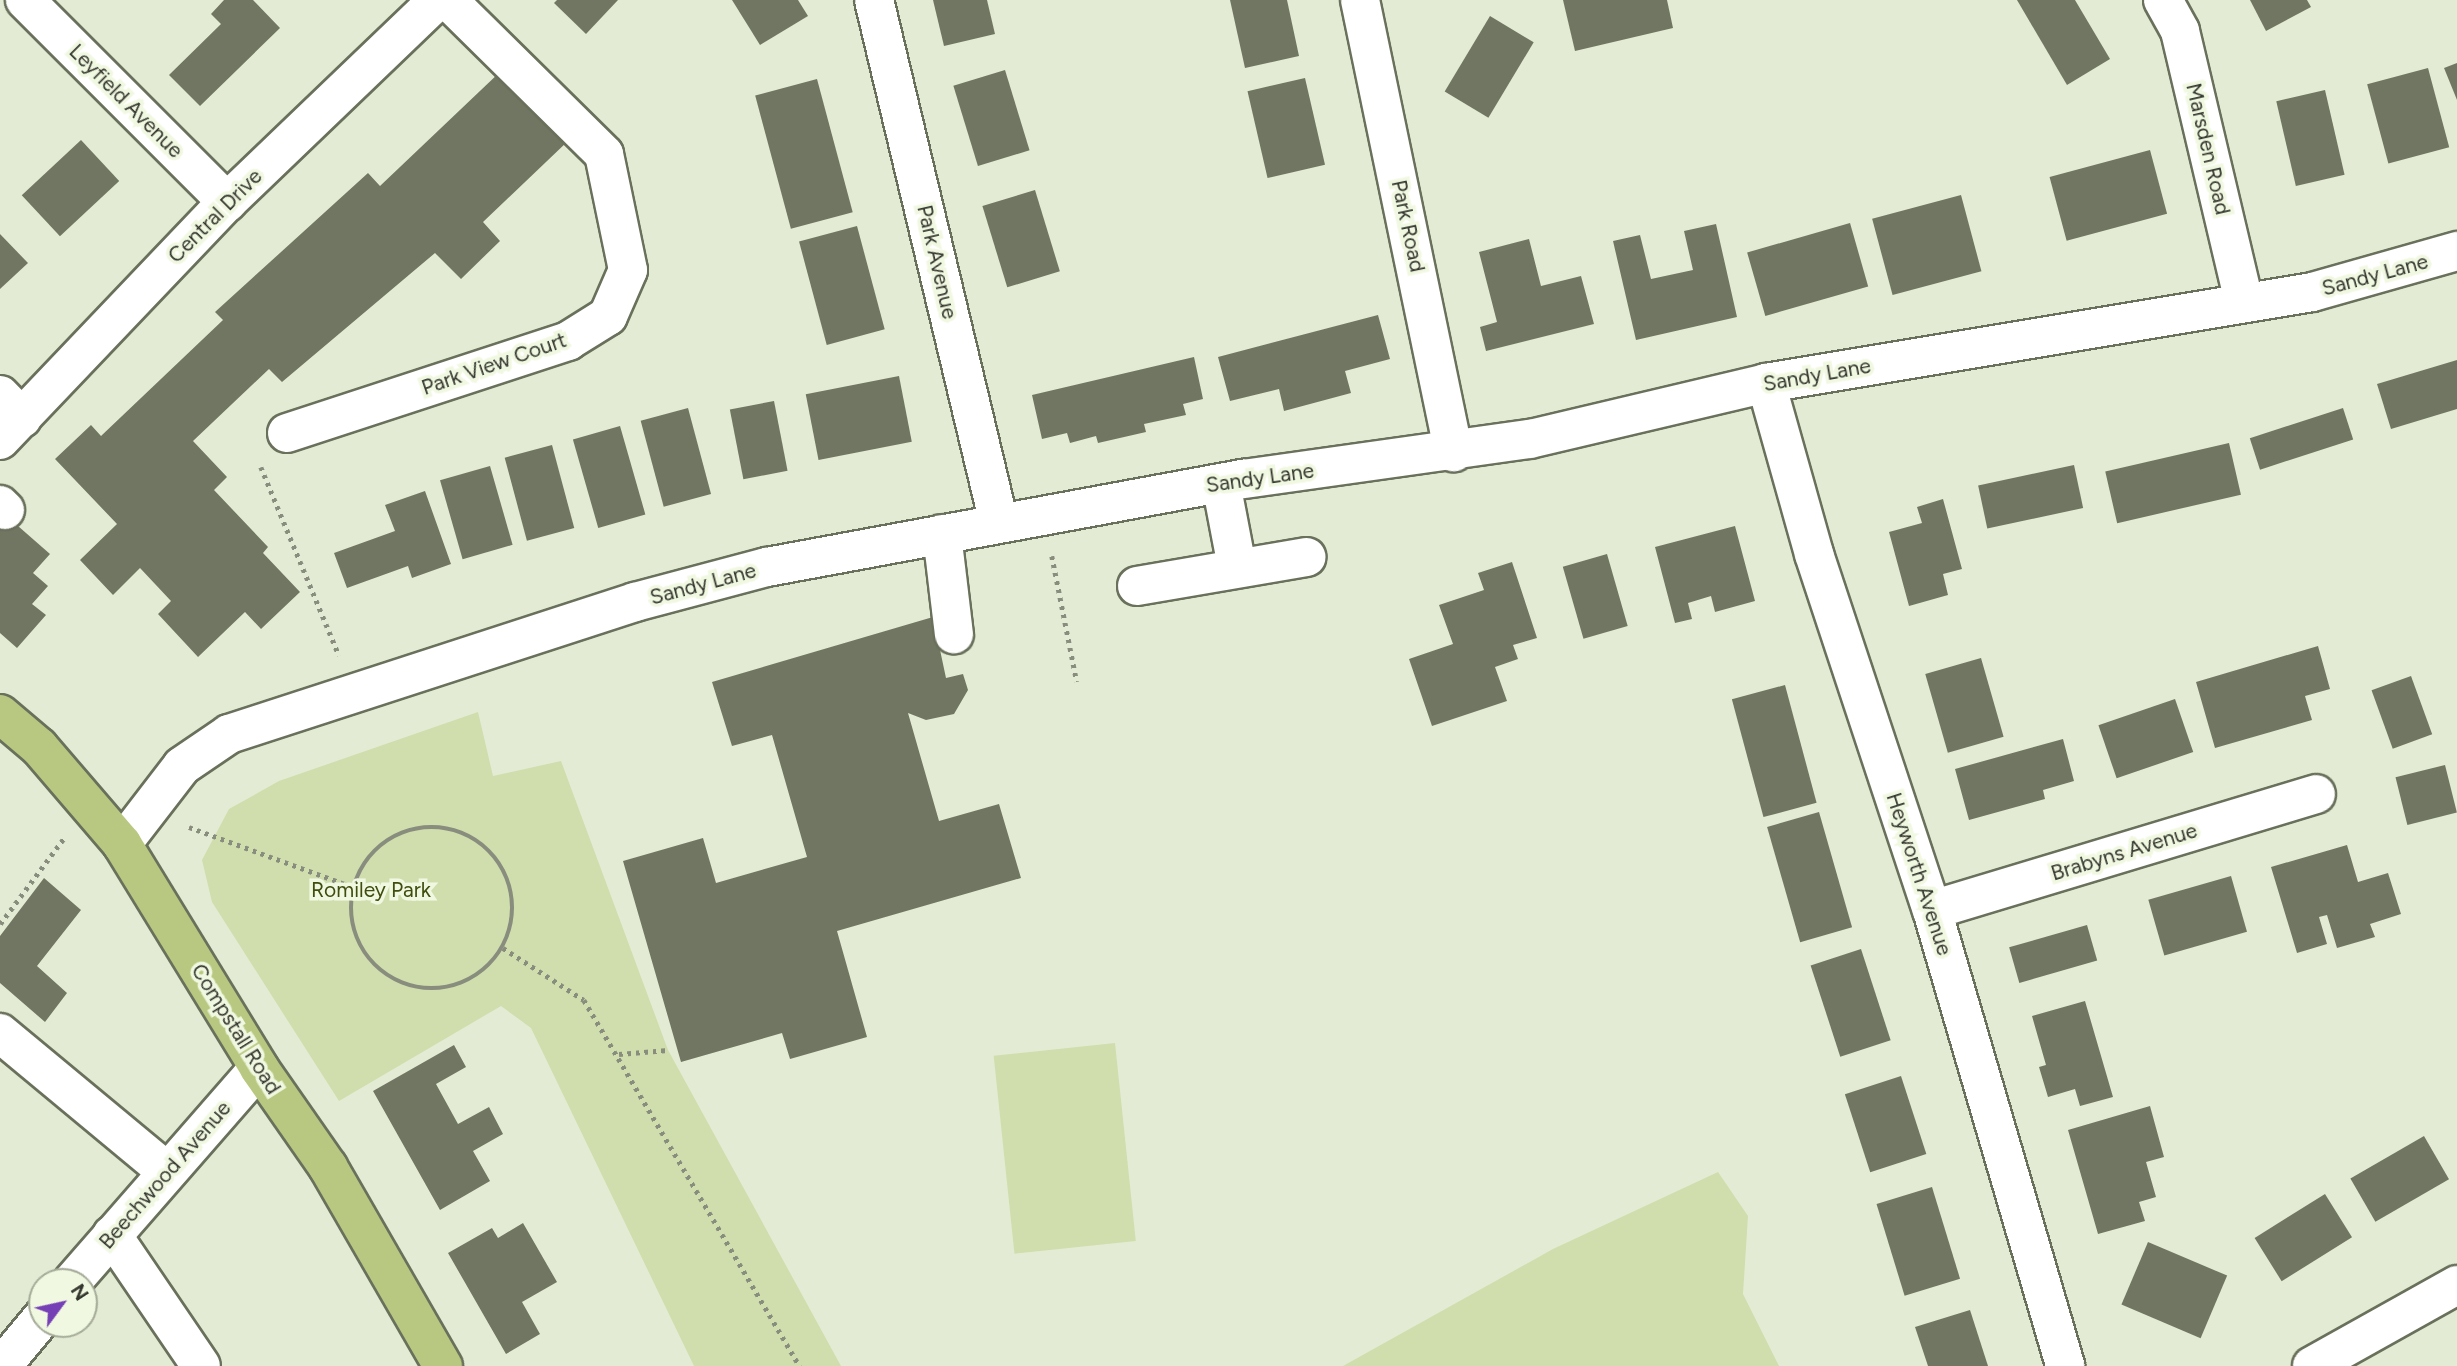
<!DOCTYPE html>
<html>
<head>
<meta charset="utf-8">
<style>
  body { margin:0 }
  #map { position:relative; width:2457px; height:1366px; overflow:hidden; background:#e4ebd4; font-family:Figtree,sans-serif }
  div>[style] { position:absolute }
  .green>* { inset:0; background:#cfdeac; transform-origin:0 0 }
  .building>* { inset:0; background:#707662; transform-origin:0 0 }
  .path>* { height:4.5px; margin-top:-2.25px; transform-origin:0; background:repeating-linear-gradient(90deg,#888d7e 0 3.5px,transparent 0 8.5px) }
  .path>.ring { margin:-2.25px; padding:0; box-sizing:content-box; background:none; border:4.5px solid #888d7e; border-radius:50% }
  .roads { filter:drop-shadow(2px 0 #69705b) drop-shadow(-2px 0 #69705b) drop-shadow(0 2px #69705b) drop-shadow(0 -2px #69705b) }
  .minor>* { height:38px; margin:-19px; padding:0 19px; transform-origin:19px; border-radius:19px; background:#fff }
  .major>* { height:38px; margin:-19px; padding:0 19px; transform-origin:19px; border-radius:19px; background:#b9c881 }
  span { translate:-50% -50%; white-space:nowrap; text-align:center; line-height:1.15; -webkit-text-stroke:7px #f1f8e1; paint-order:stroke }
  .street-label { font-size:21px; color:#34372e }
  .park-label { font-size:21px; color:#404d0e }
  .north { position:absolute; left:28px; top:1268px; width:70px; height:70px; box-sizing:border-box; background:#f1f8e1; border:2px solid #a5ab99; border-radius:50%; rotate:57deg; font-size:19px; font-weight:700; line-height:28px; text-align:center; color:#34372e }
  .north::after { content:''; display:block; margin:auto; width:24px; height:32px; background:#753fb5; clip-path:polygon(50% 0,100% 100%,50% 72%,0 100%) }
</style>
</head>
<body>
<div id="map">
  <div class="green">
    <i style="clip-path:polygon(478px 712px,493px 776px,561px 761px,668px 1050px,841px 1366px,694px 1366px,531px 1028px,501px 1006px,339px 1101px,212px 902px,202px 860px,229px 809px,279px 781px)"></i>
    <i style="left:1115px;top:1043px;width:199px;height:122px;rotate:84deg"></i>
    <i style="clip-path:polygon(1718px 1172px,1748px 1216px,1743px 1294px,1779px 1366px,1343px 1366px,1553px 1249px)"></i>
  </div>
  <div class="building">
    <i style="clip-path:polygon(224px 0,253px 0,280px 28px,200px 106px,169px 75px,221px 24px,211px 14px)"></i>
    <i style="clip-path:polygon(557px 0,618px 0,586px 34px,554px 3px)"></i>
    <i style="clip-path:polygon(732px 0,798px 0,808px 16px,760px 45px)"></i>
    <i style="clip-path:polygon(933px 0,987px 0,995px 34px,944px 46px)"></i>
    <i style="clip-path:polygon(1230px 0,1287px 0,1299px 56px,1245px 68px)"></i>
    <i style="clip-path:polygon(1563px 0,1667px 0,1673px 28px,1575px 51px)"></i>
    <i style="clip-path:polygon(2017px 0,2075px 0,2110px 59px,2067px 85px)"></i>
    <i style="clip-path:polygon(2250px 0,2307px 0,2311px 7px,2266px 31px)"></i>
    <i style="left:1490px;top:16px;width:51px;height:88px;rotate:31deg"></i>
    <i style="clip-path:polygon(2457px 63px,2457px 100px,2444px 68px)"></i>
    <i style="left:2428px;top:68px;width:82px;height:63px;rotate:75deg"></i>
    <i style="left:1005px;top:70px;width:84px;height:54px;rotate:73deg"></i>
    <i style="clip-path:polygon(501px 71px,568px 141px,483px 222px,500px 241px,461px 279px,435px 253px,282px 382px,269px 369px,193px 441px,227px 477px,214px 490px,268px 547px,263px 553px,300px 592px,261px 629px,245px 612px,198px 657px,158px 614px,171px 601px,140px 568px,113px 595px,80px 560px,117px 524px,55px 459px,91px 425px,101px 436px,223px 320px,215px 312px,368px 173px,380px 186px)"></i>
    <i style="left:1305px;top:78px;width:89px;height:59px;rotate:77deg"></i>
    <i style="left:817px;top:79px;width:138px;height:64px;rotate:75deg"></i>
    <i style="left:2325px;top:90px;width:87px;height:50px;rotate:77deg"></i>
    <i style="left:81px;top:140px;width:56px;height:81px;rotate:47deg"></i>
    <i style="left:2150px;top:150px;width:66px;height:104px;rotate:75deg"></i>
    <i style="left:1035px;top:190px;width:85px;height:55px;rotate:73deg"></i>
    <i style="left:1961px;top:195px;width:79px;height:92px;rotate:75deg"></i>
    <i style="left:1850px;top:223px;width:66px;height:107px;rotate:74deg"></i>
    <i style="clip-path:polygon(1716px 224px,1737px 317px,1636px 340px,1613px 241px,1640px 235px,1651px 279px,1693px 270px,1684px 231px)"></i>
    <i style="left:857px;top:226px;width:107px;height:60px;rotate:75deg"></i>
    <i style="clip-path:polygon(0 234px,28px 263px,0 289px)"></i>
    <i style="clip-path:polygon(1529px 239px,1541px 286px,1581px 276px,1594px 324px,1486px 351px,1480px 327px,1497px 322px,1479px 252px)"></i>
    <i style="clip-path:polygon(1378px 315px,1390px 359px,1345px 371px,1351px 393px,1284px 411px,1279px 389px,1230px 401px,1218px 357px)"></i>
    <i style="clip-path:polygon(1194px 357px,1203px 399px,1183px 404px,1186px 415px,1144px 424px,1146px 432px,1098px 443px,1096px 436px,1070px 443px,1067px 433px,1042px 439px,1032px 395px)"></i>
    <i style="clip-path:polygon(2457px 360px,2457px 409px,2391px 429px,2377px 384px)"></i>
    <i style="left:899px;top:376px;width:67px;height:95px;rotate:79deg"></i>
    <i style="left:774px;top:401px;width:71px;height:45px;rotate:79deg"></i>
    <i style="left:688px;top:408px;width:89px;height:49px;rotate:75deg"></i>
    <i style="left:2343px;top:408px;width:33px;height:98px;rotate:72deg"></i>
    <i style="left:620px;top:426px;width:92px;height:49px;rotate:74deg"></i>
    <i style="left:2229px;top:443px;width:53px;height:127px;rotate:77deg"></i>
    <i style="left:552px;top:445px;width:86px;height:49px;rotate:75deg"></i>
    <i style="left:2074px;top:465px;width:44px;height:98px;rotate:78deg"></i>
    <i style="left:490px;top:466px;width:82px;height:52px;rotate:74deg"></i>
    <i style="clip-path:polygon(425px 491px,451px 564px,412px 578px,408px 566px,347px 588px,334px 553px,395px 531px,385px 505px)"></i>
    <i style="clip-path:polygon(1943px 499px,1962px 569px,1943px 574px,1948px 595px,1909px 606px,1889px 532px,1922px 523px,1917px 507px)"></i>
    <i style="clip-path:polygon(10px 519px,50px 554px,33px 573px,48px 586px,32px 604px,46px 615px,17px 648px,0 633px,0 530px)"></i>
    <i style="clip-path:polygon(1735px 526px,1755px 601px,1715px 612px,1711px 596px,1688px 603px,1692px 619px,1675px 623px,1655px 547px)"></i>
    <i style="left:1607px;top:554px;width:75px;height:46px;rotate:74deg"></i>
    <i style="clip-path:polygon(1512px 562px,1537px 638px,1513px 645px,1518px 659px,1495px 667px,1507px 701px,1432px 726px,1409px 659px,1453px 644px,1439px 605px,1484px 590px,1478px 573px)"></i>
    <i style="clip-path:polygon(933px 617px,946px 678px,963px 674px,968px 690px,954px 714px,926px 720px,908px 713px,939px 821px,999px 804px,1021px 878px,837px 931px,867px 1037px,790px 1059px,782px 1033px,681px 1062px,623px 861px,703px 838px,716px 883px,807px 857px,772px 735px,732px 746px,712px 682px)"></i>
    <i style="clip-path:polygon(2318px 646px,2330px 689px,2305px 696px,2312px 720px,2215px 748px,2196px 682px)"></i>
    <i style="left:1981px;top:658px;width:82px;height:58px;rotate:74deg"></i>
    <i style="left:2411px;top:676px;width:62px;height:42px;rotate:70deg"></i>
    <i style="left:1785px;top:685px;width:122px;height:55px;rotate:75deg"></i>
    <i style="left:2175px;top:699px;width:56px;height:81px;rotate:71deg"></i>
    <i style="clip-path:polygon(2063px 739px,2074px 781px,2043px 790px,2045px 799px,1969px 820px,1955px 769px)"></i>
    <i style="left:2445px;top:765px;width:49px;height:51px;rotate:76deg"></i>
    <i style="left:1819px;top:812px;width:120px;height:54px;rotate:74deg"></i>
    <i style="clip-path:polygon(2347px 845px,2358px 882px,2388px 873px,2401px 914px,2370px 924px,2375px 937px,2337px 948px,2327px 915px,2319px 917px,2327px 944px,2297px 953px,2271px 867px)"></i>
    <i style="left:2231px;top:876px;width:58px;height:86px;rotate:74deg"></i>
    <i style="clip-path:polygon(44px 878px,81px 910px,37px 966px,67px 993px,45px 1022px,0 983px,0 936px)"></i>
    <i style="left:2087px;top:925px;width:37px;height:81px;rotate:74deg"></i>
    <i style="left:1861px;top:949px;width:96px;height:53px;rotate:72deg"></i>
    <i style="clip-path:polygon(2085px 1001px,2113px 1097px,2080px 1106px,2075px 1089px,2048px 1097px,2039px 1067px,2046px 1065px,2032px 1016px)"></i>
    <i style="clip-path:polygon(454px 1045px,466px 1067px,436px 1084px,458px 1124px,489px 1107px,503px 1134px,473px 1151px,490px 1181px,440px 1210px,373px 1091px)"></i>
    <i style="left:1901px;top:1076px;width:82px;height:59px;rotate:72deg"></i>
    <i style="clip-path:polygon(2150px 1106px,2164px 1157px,2146px 1162px,2156px 1197px,2139px 1202px,2145px 1221px,2098px 1234px,2068px 1130px)"></i>
    <i style="left:2424px;top:1136px;width:50px;height:85px;rotate:60deg"></i>
    <i style="left:1932px;top:1187px;width:96px;height:58px;rotate:73deg"></i>
    <i style="left:2325px;top:1194px;width:51px;height:83px;rotate:58deg"></i>
    <i style="clip-path:polygon(523px 1223px,557px 1282px,522px 1302px,540px 1334px,506px 1354px,448px 1253px,492px 1228px,498px 1238px)"></i>
    <i style="left:2148px;top:1242px;width:86px;height:68px;rotate:23deg"></i>
    <i style="clip-path:polygon(1970px 1310px,1988px 1366px,1928px 1366px,1915px 1327px)"></i>
  </div>
  <div class="path">
    <i style="left:261px;top:467px;width:204px;rotate:67.5deg"></i>
    <i style="left:1052px;top:556px;width:128px;rotate:78.8deg"></i>
    <i style="left:189px;top:827px;width:175px;rotate:20.1deg"></i>
    <i class="ring" style="left:351px;top:827px;width:157.5px;height:157.5px"></i>
    <i style="left:0;top:924px;width:107px;rotate:-53.3deg"></i>
    <i style="left:503px;top:948px;width:96px;rotate:32.7deg"></i>
    <i style="left:584px;top:1000px;width:425px;rotate:59.5deg"></i>
    <i style="left:619px;top:1054px;width:49px;rotate:-4.7deg"></i>
  </div>
  <div class="roads">
    <div class="minor">
      <i style="left:25px;top:0;width:286px;rotate:45deg"></i>
      <i style="left:874px;top:0;width:538px;rotate:76.56deg"></i>
      <i style="left:1360px;top:0;width:462px;rotate:78.3deg"></i>
      <i style="left:2163px;top:0;width:35px;rotate:61deg"></i>
      <i style="left:2180px;top:31px;width:278px;rotate:76.7deg"></i>
      <i style="left:1766px;top:383px;width:178px;rotate:74.3deg"></i>
      <i style="left:1814px;top:554px;width:375px;rotate:71.7deg"></i>
      <i style="left:1932px;top:910px;width:475px;rotate:73.7deg"></i>
      <i style="left:0;top:395px;width:32px;rotate:46deg"></i>
      <i style="left:287px;top:433px;width:296px;rotate:-18.1deg"></i>
      <i style="left:568px;top:341px;width:47px;rotate:-32deg"></i>
      <i style="left:608px;top:316px;width:50px;rotate:-66.5deg"></i>
      <i style="left:628px;top:270px;width:118px;rotate:-101.7deg"></i>
      <i style="left:604px;top:154px;width:219px;rotate:-135.4deg"></i>
      <i style="left:0;top:440px;width:329px;rotate:-46.4deg"></i>
      <i style="left:227px;top:202px;width:292px;rotate:-43.8deg"></i>
      <i style="left:1221px;top:483px;width:86px;rotate:79.2deg"></i>
      <i style="left:0;top:505px;width:7px;rotate:45deg"></i>
      <i style="left:942px;top:534px;width:101px;rotate:83.2deg"></i>
      <i style="left:1137px;top:586px;width:172px;rotate:-9.7deg"></i>
      <i style="left:122px;top:844px;width:98px;rotate:-52.4deg"></i>
      <i style="left:182px;top:766px;width:57px;rotate:-34.2deg"></i>
      <i style="left:229px;top:734px;width:427px;rotate:-18deg"></i>
      <i style="left:635px;top:602px;width:137px;rotate:-14.9deg"></i>
      <i style="left:767px;top:567px;width:485px;rotate:-10.5deg"></i>
      <i style="left:1244px;top:479px;width:289px;rotate:-8deg"></i>
      <i style="left:1530px;top:439px;width:243px;rotate:-13.3deg"></i>
      <i style="left:1766px;top:383px;width:554px;rotate:-9.46deg"></i>
      <i style="left:2312px;top:292px;width:151px;rotate:-15.8deg"></i>
      <i style="left:1932px;top:910px;width:401px;rotate:-16.8deg"></i>
      <i style="left:0;top:1033px;width:216px;rotate:39.7deg"></i>
      <i style="left:112px;top:1235px;width:158px;rotate:55.8deg"></i>
      <i style="left:72px;top:1282px;width:284px;rotate:-48.9deg"></i>
      <i style="left:2px;top:1366px;width:62px;rotate:-50.2deg"></i>
      <i style="left:2312px;top:1366px;width:166px;rotate:-29.2deg"></i>
    </div>
    <div class="major">
      <i style="left:0;top:714px;width:51px;rotate:40.2deg"></i>
      <i style="left:39px;top:747px;width:128px;rotate:49.4deg"></i>
      <i style="left:122px;top:844px;width:263px;rotate:58.5deg"></i>
      <i style="left:259px;top:1068px;width:121px;rotate:55.1deg"></i>
      <i style="left:328px;top:1167px;width:230px;rotate:60deg"></i>
    </div>
  </div>
  <div class="street-label">
    <span style="left:126px;top:101px;rotate:45deg">Leyfield Avenue</span>
    <span style="left:2208px;top:149px;rotate:77deg">Marsden Road</span>
    <span style="left:215px;top:216px;rotate:-45deg">Central Drive</span>
    <span style="left:1408px;top:226px;rotate:78deg">Park Road</span>
    <span style="left:937px;top:262px;rotate:77deg">Park Avenue</span>
    <span style="left:2375px;top:275px;rotate:-15deg">Sandy Lane</span>
    <span style="left:494px;top:364px;rotate:-19deg">Park View Court</span>
    <span style="left:1817px;top:375px;rotate:-10deg">Sandy Lane</span>
    <span style="left:1260px;top:478px;rotate:-8deg">Sandy Lane</span>
    <span style="left:703px;top:584px;rotate:-15deg">Sandy Lane</span>
    <span style="left:2124px;top:852px;rotate:-17deg">Brabyns Avenue</span>
    <span style="left:1919px;top:874px;rotate:72deg">Heyworth Avenue</span>
    <span style="left:236px;top:1029px;rotate:58deg">Compstall Road</span>
    <span style="left:165px;top:1175px;rotate:-49deg">Beechwood Avenue</span>
  </div>
  <div class="park-label">
    <span style="left:371px;top:890px">Romiley Park</span>
  </div>
  <div class="north">N</div>
</div>
</body>
</html>
